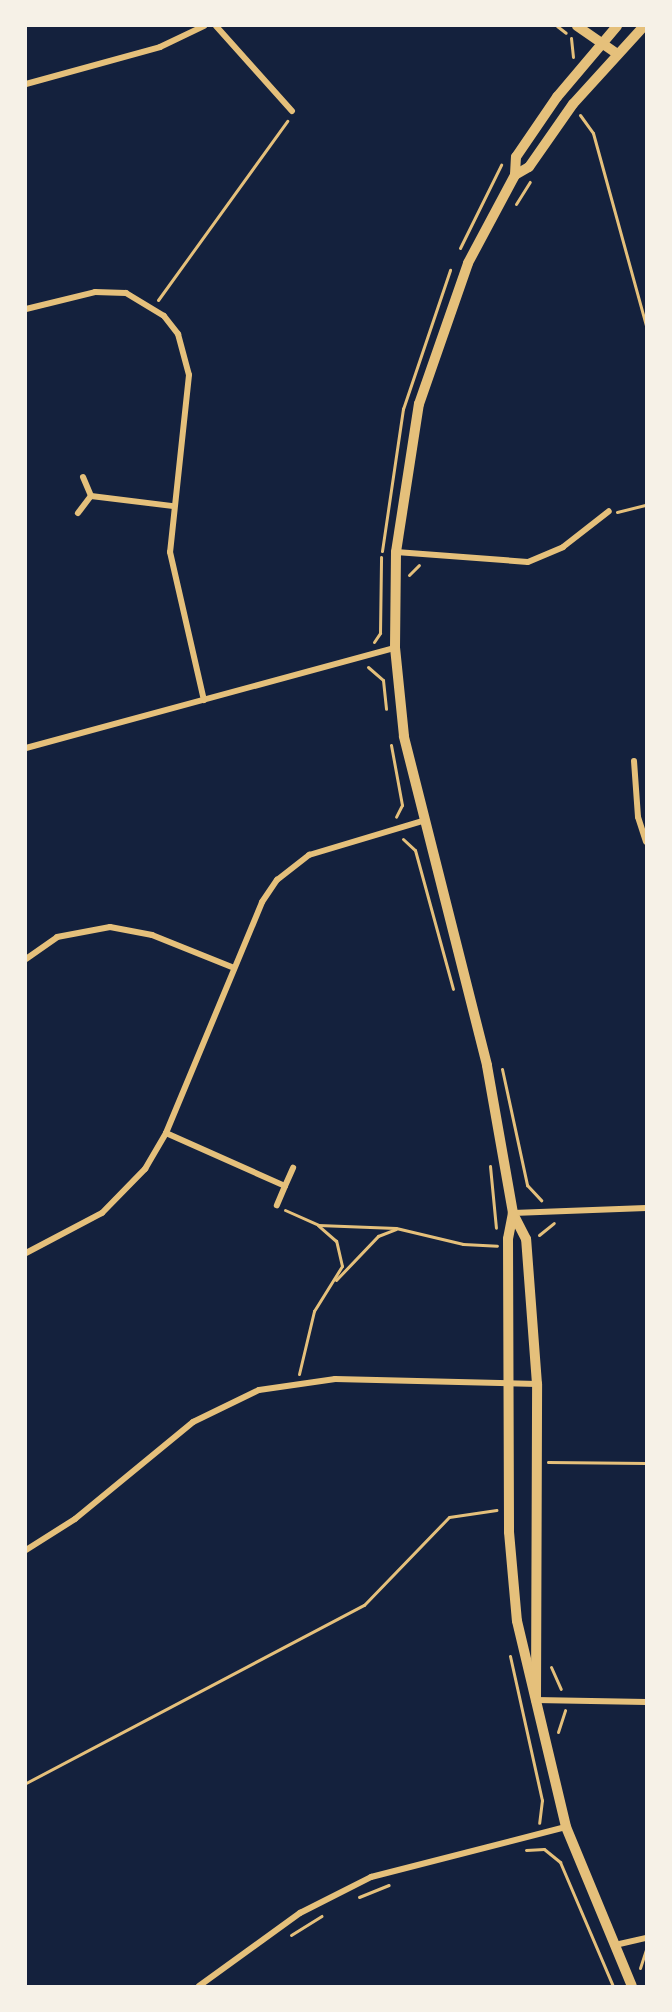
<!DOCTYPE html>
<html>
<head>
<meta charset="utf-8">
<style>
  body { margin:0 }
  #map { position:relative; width:672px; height:2012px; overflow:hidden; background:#14213d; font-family:"Fira Sans",sans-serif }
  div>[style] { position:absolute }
  .path>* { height:3px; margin:-1.5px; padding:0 1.5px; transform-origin:1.5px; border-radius:1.5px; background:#e5c07b }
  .minor>* { height:6px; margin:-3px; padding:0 3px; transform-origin:3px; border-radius:3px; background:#e5c07b }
  .tertiary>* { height:10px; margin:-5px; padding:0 5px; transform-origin:5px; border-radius:5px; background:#e5c07b }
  span { translate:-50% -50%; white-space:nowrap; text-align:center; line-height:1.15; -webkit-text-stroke:6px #f6f1e7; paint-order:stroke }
  .frame { position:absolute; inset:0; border:27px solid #f6f1e7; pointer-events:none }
</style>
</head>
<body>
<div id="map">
  <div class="path">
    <i style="left:557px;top:26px;width:11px;rotate:38deg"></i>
    <i style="left:571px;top:38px;width:19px;rotate:84deg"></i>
    <i style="left:580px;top:115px;width:22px;rotate:54deg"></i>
    <i style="left:593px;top:133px;width:200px;rotate:74.6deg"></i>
    <i style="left:516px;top:204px;width:26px;rotate:-58deg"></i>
    <i style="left:460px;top:248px;width:93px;rotate:-63.7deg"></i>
    <i style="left:158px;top:300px;width:221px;rotate:-54.2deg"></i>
    <i style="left:617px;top:512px;width:30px;rotate:-14deg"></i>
    <i style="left:382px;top:551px;width:144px;rotate:-81.6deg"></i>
    <i style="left:403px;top:409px;width:147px;rotate:-71.3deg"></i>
    <i style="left:409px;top:575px;width:14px;rotate:-45deg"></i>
    <i style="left:374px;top:642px;width:11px;rotate:-56deg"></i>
    <i style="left:380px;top:633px;width:76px;rotate:-89.2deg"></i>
    <i style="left:368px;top:667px;width:20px;rotate:41deg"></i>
    <i style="left:383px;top:680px;width:29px;rotate:84deg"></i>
    <i style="left:391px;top:745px;width:61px;rotate:79.6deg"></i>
    <i style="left:402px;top:805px;width:13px;rotate:117deg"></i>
    <i style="left:403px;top:839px;width:16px;rotate:43deg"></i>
    <i style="left:415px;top:850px;width:144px;rotate:74.7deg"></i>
    <i style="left:502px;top:1069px;width:119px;rotate:77.8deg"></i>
    <i style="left:527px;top:1185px;width:21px;rotate:47deg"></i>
    <i style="left:490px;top:1166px;width:62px;rotate:84.5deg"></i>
    <i style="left:285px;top:1210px;width:36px;rotate:24deg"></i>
    <i style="left:318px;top:1225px;width:78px;rotate:2.2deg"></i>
    <i style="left:396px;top:1228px;width:69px;rotate:13.4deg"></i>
    <i style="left:463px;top:1244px;width:34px;rotate:3deg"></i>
    <i style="left:539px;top:1235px;width:19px;rotate:-39deg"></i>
    <i style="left:336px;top:1280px;width:61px;rotate:-46.3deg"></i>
    <i style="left:378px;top:1236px;width:19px;rotate:-21deg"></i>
    <i style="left:299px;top:1374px;width:65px;rotate:-76.6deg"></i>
    <i style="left:314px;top:1311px;width:53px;rotate:-58.1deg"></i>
    <i style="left:342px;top:1266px;width:26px;rotate:-103deg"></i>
    <i style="left:336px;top:1241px;width:23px;rotate:-139deg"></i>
    <i style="left:548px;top:1462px;width:98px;rotate:0.6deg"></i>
    <i style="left:510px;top:1656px;width:148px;rotate:77.5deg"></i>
    <i style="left:542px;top:1800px;width:23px;rotate:97deg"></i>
    <i style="left:551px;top:1667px;width:24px;rotate:66deg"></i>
    <i style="left:558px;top:1732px;width:23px;rotate:-72deg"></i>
    <i style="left:26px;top:1783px;width:382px;rotate:-27.8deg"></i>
    <i style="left:364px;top:1605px;width:122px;rotate:-46deg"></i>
    <i style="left:449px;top:1517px;width:48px;rotate:-8.5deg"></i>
    <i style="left:526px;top:1850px;width:18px;rotate:-3deg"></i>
    <i style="left:544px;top:1849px;width:21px;rotate:39deg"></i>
    <i style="left:560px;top:1862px;width:135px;rotate:66.9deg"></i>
    <i style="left:359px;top:1897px;width:32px;rotate:-22deg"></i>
    <i style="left:291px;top:1935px;width:36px;rotate:-32deg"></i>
    <i style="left:640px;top:1968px;width:19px;rotate:-72deg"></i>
  </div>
  <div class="minor">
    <i style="left:216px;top:26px;width:114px;rotate:48.2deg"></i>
    <i style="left:26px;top:84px;width:139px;rotate:-15.4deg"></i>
    <i style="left:160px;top:47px;width:49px;rotate:-25.5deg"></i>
    <i style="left:26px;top:309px;width:71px;rotate:-13.8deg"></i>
    <i style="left:95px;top:292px;width:31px;rotate:2deg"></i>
    <i style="left:126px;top:293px;width:44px;rotate:31.2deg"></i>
    <i style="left:164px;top:316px;width:23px;rotate:52deg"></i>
    <i style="left:178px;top:334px;width:42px;rotate:75deg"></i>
    <i style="left:189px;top:375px;width:178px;rotate:96.1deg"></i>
    <i style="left:170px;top:552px;width:152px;rotate:77.1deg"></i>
    <i style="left:83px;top:477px;width:21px;rotate:67deg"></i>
    <i style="left:78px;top:513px;width:21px;rotate:-53deg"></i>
    <i style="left:91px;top:496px;width:83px;rotate:7deg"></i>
    <i style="left:396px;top:552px;width:132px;rotate:4.3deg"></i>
    <i style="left:528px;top:562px;width:38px;rotate:-23deg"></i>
    <i style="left:563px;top:547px;width:58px;rotate:-38deg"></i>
    <i style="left:26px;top:748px;width:382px;rotate:-15.2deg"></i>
    <i style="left:634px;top:761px;width:56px;rotate:85.9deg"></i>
    <i style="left:638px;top:817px;width:26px;rotate:72deg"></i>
    <i style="left:26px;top:959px;width:38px;rotate:-35deg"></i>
    <i style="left:57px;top:937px;width:54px;rotate:-10.7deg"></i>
    <i style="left:110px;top:927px;width:43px;rotate:10.8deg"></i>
    <i style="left:152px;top:935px;width:88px;rotate:21.9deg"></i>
    <i style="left:166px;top:1133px;width:130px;rotate:24deg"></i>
    <i style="left:285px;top:1186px;width:21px;rotate:113deg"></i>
    <i style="left:285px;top:1186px;width:20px;rotate:-66deg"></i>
    <i style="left:513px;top:1213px;width:133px;rotate:-2.2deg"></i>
    <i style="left:26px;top:1253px;width:86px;rotate:-27.8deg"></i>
    <i style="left:102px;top:1213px;width:62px;rotate:-45.7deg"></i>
    <i style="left:145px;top:1169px;width:42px;rotate:-59.7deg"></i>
    <i style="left:166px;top:1133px;width:250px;rotate:-67.4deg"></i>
    <i style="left:262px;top:902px;width:27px;rotate:-56deg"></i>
    <i style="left:277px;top:880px;width:41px;rotate:-38deg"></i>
    <i style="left:309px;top:855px;width:118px;rotate:-16.7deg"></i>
    <i style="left:26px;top:1550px;width:58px;rotate:-32.3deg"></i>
    <i style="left:75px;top:1519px;width:153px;rotate:-39.4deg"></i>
    <i style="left:193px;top:1422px;width:73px;rotate:-25.9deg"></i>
    <i style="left:259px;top:1390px;width:77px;rotate:-8.2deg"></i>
    <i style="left:335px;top:1379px;width:202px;rotate:1.4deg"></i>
    <i style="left:536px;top:1700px;width:110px;rotate:1deg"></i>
    <i style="left:615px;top:1945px;width:32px;rotate:-13deg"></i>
    <i style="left:199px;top:1986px;width:125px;rotate:-35.9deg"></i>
    <i style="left:300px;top:1913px;width:80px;rotate:-26.9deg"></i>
    <i style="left:371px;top:1877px;width:201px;rotate:-14.4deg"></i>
  </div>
  <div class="tertiary">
    <i style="left:577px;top:26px;width:47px;rotate:34.7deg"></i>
    <i style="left:515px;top:175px;width:16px;rotate:-30deg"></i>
    <i style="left:529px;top:167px;width:77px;rotate:-55.1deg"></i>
    <i style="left:573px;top:104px;width:105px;rotate:-47.7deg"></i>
    <i style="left:513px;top:1213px;width:26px;rotate:101deg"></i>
    <i style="left:508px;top:1239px;width:293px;rotate:89.8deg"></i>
    <i style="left:509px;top:1532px;width:89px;rotate:84.9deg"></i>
    <i style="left:517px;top:1621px;width:212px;rotate:76.6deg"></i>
    <i style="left:566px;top:1827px;width:172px;rotate:67.5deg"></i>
    <i style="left:536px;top:1700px;width:316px;rotate:-89.8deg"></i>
    <i style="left:537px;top:1384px;width:145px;rotate:-94.3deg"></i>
    <i style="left:526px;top:1239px;width:29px;rotate:-117deg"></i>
    <i style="left:513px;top:1213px;width:150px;rotate:-100deg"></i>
    <i style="left:487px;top:1065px;width:339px;rotate:-104.2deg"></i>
    <i style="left:404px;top:736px;width:88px;rotate:-95.8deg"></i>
    <i style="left:395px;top:648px;width:96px;rotate:-89.4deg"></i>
    <i style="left:396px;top:552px;width:150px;rotate:-81.2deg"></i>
    <i style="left:419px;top:404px;width:149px;rotate:-70.8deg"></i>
    <i style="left:468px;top:263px;width:100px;rotate:-61.9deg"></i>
    <i style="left:515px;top:175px;width:18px;rotate:-87deg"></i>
    <i style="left:516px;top:157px;width:73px;rotate:-55.7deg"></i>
    <i style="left:557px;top:97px;width:93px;rotate:-49.8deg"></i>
  </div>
  <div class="frame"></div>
</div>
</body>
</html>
